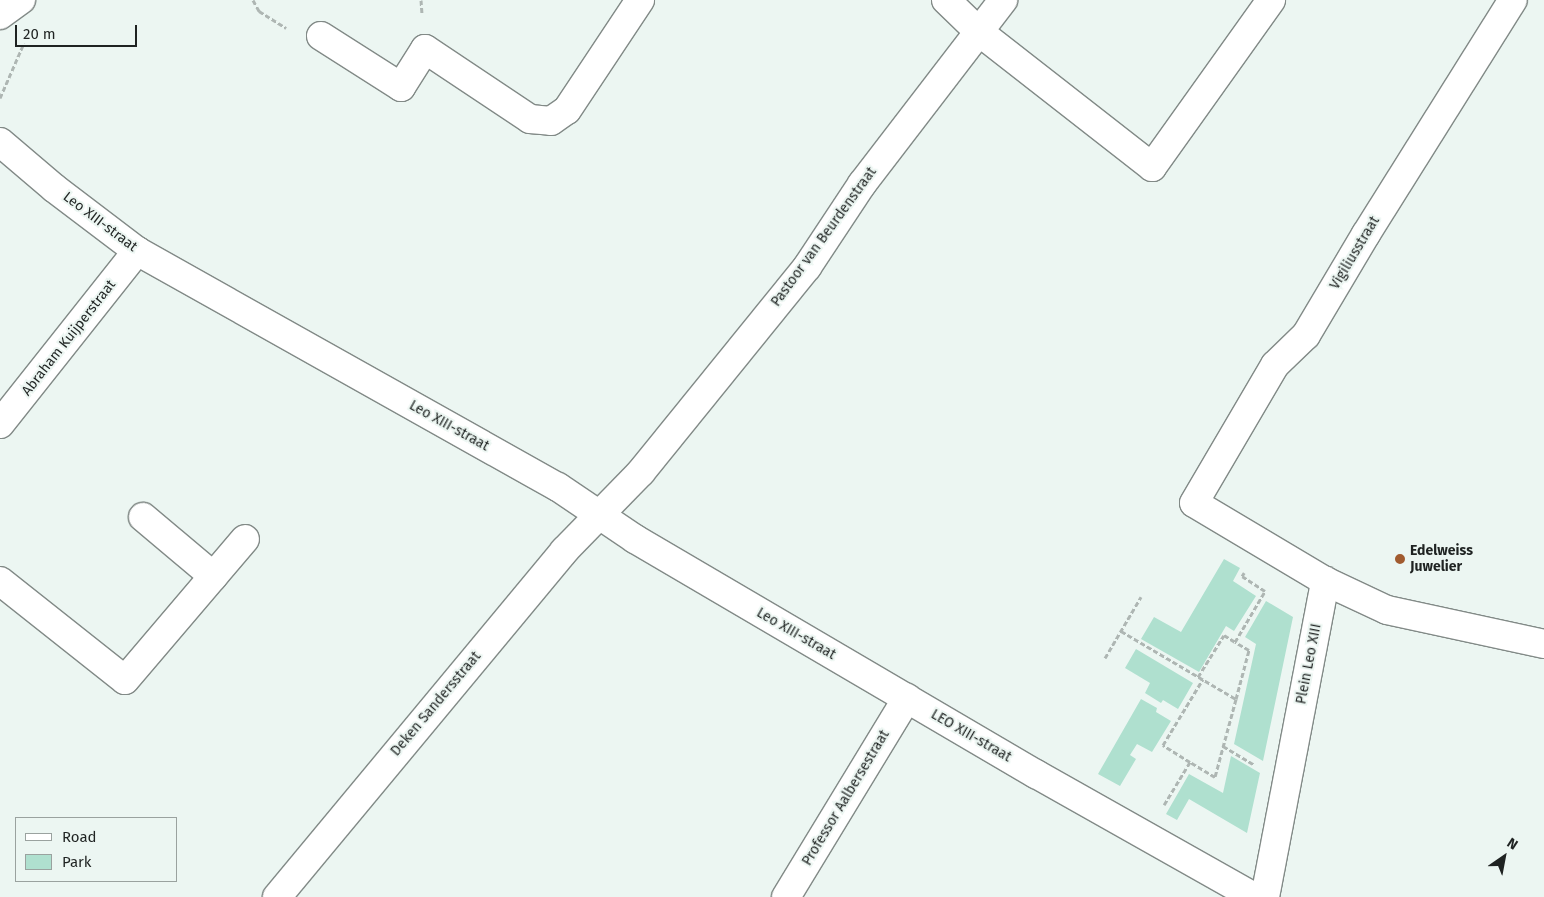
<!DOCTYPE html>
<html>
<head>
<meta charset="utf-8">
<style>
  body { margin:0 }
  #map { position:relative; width:1544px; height:897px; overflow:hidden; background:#ecf6f2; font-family:"Fira Sans",sans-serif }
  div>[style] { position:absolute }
  .green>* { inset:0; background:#afe0cf }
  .path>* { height:3px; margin-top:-1.5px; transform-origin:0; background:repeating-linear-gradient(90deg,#aeb6b3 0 5px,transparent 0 7.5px) }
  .roads { filter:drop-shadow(1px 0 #828a87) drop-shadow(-1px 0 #828a87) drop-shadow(0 1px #828a87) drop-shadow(0 -1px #828a87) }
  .minor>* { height:28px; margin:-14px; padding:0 14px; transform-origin:14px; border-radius:14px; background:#fff }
  .dots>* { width:14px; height:14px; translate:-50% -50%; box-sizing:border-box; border:2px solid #ecf6f2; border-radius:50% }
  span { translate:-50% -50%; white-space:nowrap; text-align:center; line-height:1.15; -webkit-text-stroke:4px #ecf6f2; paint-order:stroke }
  .street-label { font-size:14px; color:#1f2322 }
  .poi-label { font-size:14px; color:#1f2322; font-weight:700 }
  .left { translate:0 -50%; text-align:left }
  .legend { position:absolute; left:15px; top:817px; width:162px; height:65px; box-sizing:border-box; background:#ecf6f2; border:1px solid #9aa29f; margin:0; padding:6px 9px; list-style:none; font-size:15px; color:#1f2322 }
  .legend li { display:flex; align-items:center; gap:10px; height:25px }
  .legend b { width:25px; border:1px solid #9aa29f }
  .north { position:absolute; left:1479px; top:832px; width:50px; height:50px; -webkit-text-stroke:4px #ecf6f2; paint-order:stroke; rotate:33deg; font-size:14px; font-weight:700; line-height:20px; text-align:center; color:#1f2322 }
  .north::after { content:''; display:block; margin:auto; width:18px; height:22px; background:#1f2322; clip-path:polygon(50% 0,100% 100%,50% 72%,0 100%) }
  .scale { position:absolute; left:15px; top:25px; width:122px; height:22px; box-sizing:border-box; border:2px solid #1f2322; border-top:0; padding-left:6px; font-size:15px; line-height:18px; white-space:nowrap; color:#1f2322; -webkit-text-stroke:4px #ecf6f2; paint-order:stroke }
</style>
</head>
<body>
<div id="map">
  <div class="green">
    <i style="clip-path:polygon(1224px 559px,1240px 568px,1233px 581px,1256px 596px,1234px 631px,1226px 626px,1199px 672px,1141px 639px,1154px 617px,1181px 632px)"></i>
    <i style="clip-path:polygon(1266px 601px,1293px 617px,1263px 761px,1234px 744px,1256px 644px,1245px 637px)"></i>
    <i style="clip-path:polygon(1136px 649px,1193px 683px,1178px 709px,1163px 700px,1161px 703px,1145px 693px,1150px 683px,1125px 668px)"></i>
    <i style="clip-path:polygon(1141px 699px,1157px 708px,1156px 712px,1171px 721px,1152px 752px,1137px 744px,1130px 755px,1136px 759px,1120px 786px,1098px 774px)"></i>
    <i style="clip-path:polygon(1231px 756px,1260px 773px,1247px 833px,1189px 799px,1177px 820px,1166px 814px,1189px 774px,1223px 793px)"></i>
  </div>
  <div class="path">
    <i style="left:253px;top:0;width:13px;rotate:61deg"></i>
    <i style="left:259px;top:11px;width:32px;rotate:32deg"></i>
    <i style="left:421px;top:0;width:14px;rotate:86deg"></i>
    <i style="left:0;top:98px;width:60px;rotate:-66.4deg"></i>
    <i style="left:1121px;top:631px;width:134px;rotate:30.6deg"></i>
    <i style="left:1236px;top:699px;width:81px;rotate:105.1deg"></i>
    <i style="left:1215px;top:777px;width:29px;rotate:-149deg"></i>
    <i style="left:1190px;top:762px;width:50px;rotate:121.2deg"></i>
    <i style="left:1105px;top:658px;width:71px;rotate:-59.5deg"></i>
    <i style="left:1198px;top:677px;width:49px;rotate:-58.2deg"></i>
    <i style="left:1224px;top:635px;width:13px;rotate:32deg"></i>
    <i style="left:1236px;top:699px;width:51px;rotate:-75.1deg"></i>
    <i style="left:1249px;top:650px;width:16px;rotate:-150deg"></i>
    <i style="left:1235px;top:642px;width:59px;rotate:-59.5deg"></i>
    <i style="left:1265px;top:591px;width:27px;rotate:-147deg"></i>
    <i style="left:1242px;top:576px;width:4px;rotate:-56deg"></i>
    <i style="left:1223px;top:746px;width:37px;rotate:31deg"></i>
    <i style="left:1190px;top:762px;width:32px;rotate:-148deg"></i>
    <i style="left:1163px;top:745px;width:77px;rotate:-58.8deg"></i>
  </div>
  <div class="roads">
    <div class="minor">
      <i style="left:946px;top:0;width:45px;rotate:44.1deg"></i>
      <i style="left:978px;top:31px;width:221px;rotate:38deg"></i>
      <i style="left:1152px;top:167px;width:205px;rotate:-54.5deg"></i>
      <i style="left:0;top:15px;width:26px;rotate:-36deg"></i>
      <i style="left:321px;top:36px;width:95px;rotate:32.5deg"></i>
      <i style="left:401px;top:87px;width:45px;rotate:-57.7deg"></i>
      <i style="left:425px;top:49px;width:126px;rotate:33.7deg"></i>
      <i style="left:530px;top:119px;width:21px;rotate:5deg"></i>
      <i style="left:551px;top:121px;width:19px;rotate:-35deg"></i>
      <i style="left:567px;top:110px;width:132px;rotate:-56.4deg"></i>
      <i style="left:0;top:142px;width:71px;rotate:40.4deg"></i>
      <i style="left:54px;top:188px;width:104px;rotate:37.2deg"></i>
      <i style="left:137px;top:251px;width:483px;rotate:29.3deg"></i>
      <i style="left:558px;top:487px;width:93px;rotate:34deg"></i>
      <i style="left:635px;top:539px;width:465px;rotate:30.4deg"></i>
      <i style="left:1036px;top:774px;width:250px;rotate:29.4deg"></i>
      <i style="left:0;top:424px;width:221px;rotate:-51.6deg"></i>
      <i style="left:143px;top:517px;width:92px;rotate:40.1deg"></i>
      <i style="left:0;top:581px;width:159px;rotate:38.4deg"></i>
      <i style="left:125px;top:680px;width:185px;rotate:-49.6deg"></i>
      <i style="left:1325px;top:581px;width:68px;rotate:25.1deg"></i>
      <i style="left:1387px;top:610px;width:161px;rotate:12.2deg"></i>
      <i style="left:277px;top:897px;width:450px;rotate:-50.3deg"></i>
      <i style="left:564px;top:551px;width:110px;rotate:-45.7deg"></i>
      <i style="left:641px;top:472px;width:264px;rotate:-51deg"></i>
      <i style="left:807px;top:267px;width:100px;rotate:-56.5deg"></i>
      <i style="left:862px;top:184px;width:232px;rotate:-52.5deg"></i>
      <i style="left:786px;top:897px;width:233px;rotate:-58.7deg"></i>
      <i style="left:1265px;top:897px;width:322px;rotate:-79.2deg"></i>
      <i style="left:1325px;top:581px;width:152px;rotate:-149.2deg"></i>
      <i style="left:1194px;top:503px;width:160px;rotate:-59.6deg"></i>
      <i style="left:1275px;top:365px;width:43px;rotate:-44.1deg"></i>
      <i style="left:1306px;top:335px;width:117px;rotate:-59.3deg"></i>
      <i style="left:1366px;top:234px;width:276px;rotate:-57.9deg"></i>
    </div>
  </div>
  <div class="dots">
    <i style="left:1400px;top:559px;background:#a15b2f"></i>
  </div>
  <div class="street-label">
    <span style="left:100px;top:222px;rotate:37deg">Leo XIII-straat</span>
    <span style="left:824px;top:237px;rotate:-54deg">Pastoor van Beurdenstraat</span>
    <span style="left:1355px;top:253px;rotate:-59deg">Vigiliusstraat</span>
    <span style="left:69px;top:338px;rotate:-52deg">Abraham Kuijperstraat</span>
    <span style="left:449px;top:426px;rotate:29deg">Leo XIII-straat</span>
    <span style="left:796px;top:634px;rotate:30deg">Leo XIII-straat</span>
    <span style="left:1309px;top:664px;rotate:-79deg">Plein Leo XIII</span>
    <span style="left:436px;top:704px;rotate:-50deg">Deken Sandersstraat</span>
    <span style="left:971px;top:736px;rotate:30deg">LEO XIII-straat</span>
    <span style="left:846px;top:798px;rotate:-59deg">Professor Aalbersestraat</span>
  </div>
  <div class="poi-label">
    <span class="left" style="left:1410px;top:559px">Edelweiss<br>Juwelier</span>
  </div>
  <ul class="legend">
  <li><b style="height:6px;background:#fff"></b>Road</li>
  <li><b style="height:14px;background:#afe0cf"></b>Park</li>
  </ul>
  <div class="north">N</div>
  <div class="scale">20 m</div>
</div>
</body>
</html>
